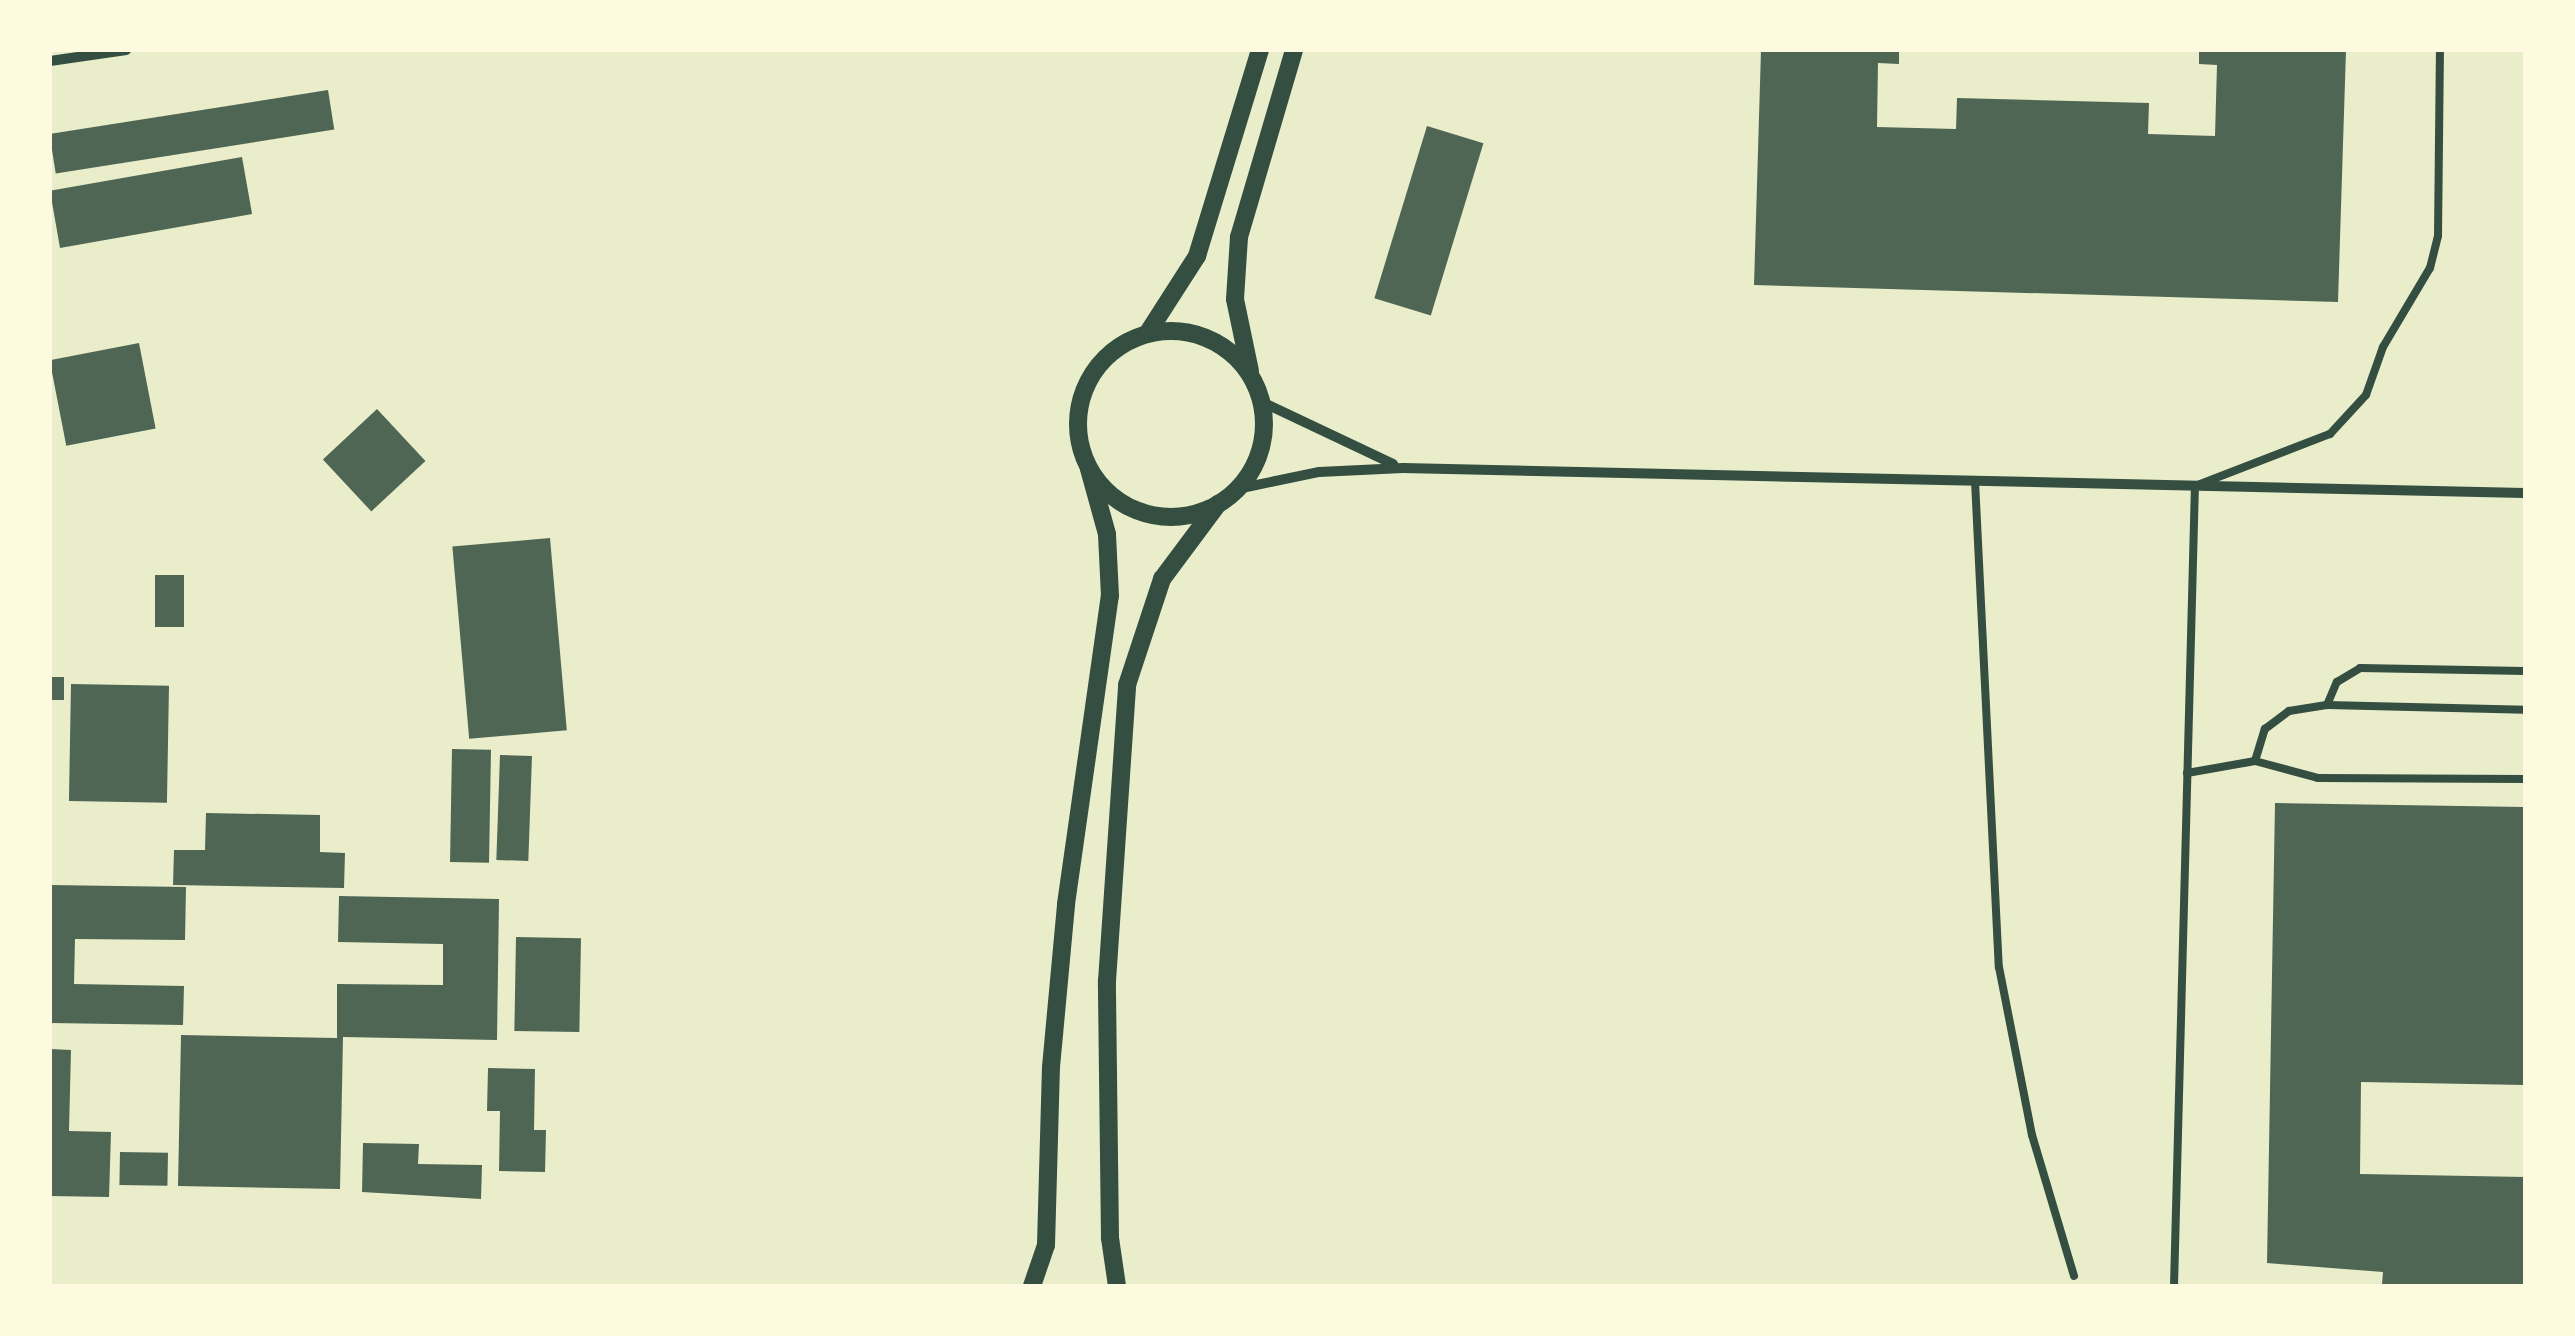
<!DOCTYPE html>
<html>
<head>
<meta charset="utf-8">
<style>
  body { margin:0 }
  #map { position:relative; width:2575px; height:1336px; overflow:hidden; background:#e9edc9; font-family:Karla,sans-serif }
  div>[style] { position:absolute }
  .building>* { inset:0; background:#4f6655; transform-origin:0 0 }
  .service>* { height:8px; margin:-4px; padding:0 4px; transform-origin:4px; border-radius:4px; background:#344e41 }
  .minor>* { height:10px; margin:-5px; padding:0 5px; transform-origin:5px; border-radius:5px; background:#344e41 }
  .tertiary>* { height:18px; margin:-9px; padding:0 9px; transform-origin:9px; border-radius:9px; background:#344e41 }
  .tertiary>.ring { margin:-9px; padding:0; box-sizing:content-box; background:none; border:18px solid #344e41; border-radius:50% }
  span { translate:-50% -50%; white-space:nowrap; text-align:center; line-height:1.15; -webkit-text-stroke:8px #fefae0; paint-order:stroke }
  .frame { position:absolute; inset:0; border:52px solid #fefae0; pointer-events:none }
</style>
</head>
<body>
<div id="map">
  <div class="building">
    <i style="clip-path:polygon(1761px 50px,1899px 50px,1899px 64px,1878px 63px,1877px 127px,1956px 129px,1957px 98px,2149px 103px,2148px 134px,2215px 136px,2217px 65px,2199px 64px,2199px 50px,2346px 50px,2338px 302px,1754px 285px)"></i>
    <i style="left:328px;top:90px;width:40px;height:282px;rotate:81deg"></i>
    <i style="left:1427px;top:126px;width:59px;height:180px;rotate:17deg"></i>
    <i style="left:242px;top:157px;width:58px;height:195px;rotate:80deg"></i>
    <i style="left:139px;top:343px;width:87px;height:91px;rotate:79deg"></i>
    <i style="left:377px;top:409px;width:71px;height:74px;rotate:47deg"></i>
    <i style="left:550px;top:538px;width:193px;height:98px;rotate:85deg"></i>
    <i style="left:155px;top:575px;width:29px;height:52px"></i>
    <i style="left:50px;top:677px;width:14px;height:23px"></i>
    <i style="left:71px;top:684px;width:98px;height:117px;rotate:1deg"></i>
    <i style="left:452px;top:749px;width:39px;height:113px;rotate:1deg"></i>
    <i style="left:500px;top:755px;width:32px;height:105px;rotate:2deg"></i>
    <i style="clip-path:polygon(2275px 803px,2524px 807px,2525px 1085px,2361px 1082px,2360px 1174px,2525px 1177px,2525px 1286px,2395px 1286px,2382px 1284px,2383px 1272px,2267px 1263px)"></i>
    <i style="clip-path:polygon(206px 813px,320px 815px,320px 852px,345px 853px,344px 888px,173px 885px,174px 850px,205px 850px)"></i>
    <i style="clip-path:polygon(50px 885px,186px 887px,185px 940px,75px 939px,74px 984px,184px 986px,183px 1025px,50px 1023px)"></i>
    <i style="clip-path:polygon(339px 896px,499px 899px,497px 1040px,343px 1037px,340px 1189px,178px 1186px,181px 1035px,337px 1038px,337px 984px,443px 985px,443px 944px,338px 942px)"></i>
    <i style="left:516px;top:937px;width:65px;height:94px;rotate:1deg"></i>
    <i style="clip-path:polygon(50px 1049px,71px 1050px,69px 1131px,111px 1132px,109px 1197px,50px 1196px)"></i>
    <i style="clip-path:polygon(488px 1068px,535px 1069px,534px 1130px,546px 1130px,545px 1172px,499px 1171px,500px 1111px,487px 1111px)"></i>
    <i style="clip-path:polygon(363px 1143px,419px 1144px,418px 1164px,482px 1165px,481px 1199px,362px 1192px)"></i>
    <i style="left:120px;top:1152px;width:48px;height:33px;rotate:1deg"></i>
  </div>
  <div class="service">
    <i style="left:1975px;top:481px;width:487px;rotate:87.2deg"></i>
    <i style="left:1999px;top:967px;width:171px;rotate:78.9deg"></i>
    <i style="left:2032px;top:1135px;width:147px;rotate:73.4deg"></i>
    <i style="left:2327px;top:705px;width:25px;rotate:-67deg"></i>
    <i style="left:2337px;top:682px;width:27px;rotate:-31deg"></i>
    <i style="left:2360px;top:668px;width:165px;rotate:1deg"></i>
    <i style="left:2255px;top:761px;width:34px;rotate:-73deg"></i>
    <i style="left:2265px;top:729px;width:30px;rotate:-37deg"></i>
    <i style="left:2289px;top:711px;width:38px;rotate:-9deg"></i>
    <i style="left:2327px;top:705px;width:198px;rotate:1.4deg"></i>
    <i style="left:2187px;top:773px;width:69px;rotate:-10deg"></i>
    <i style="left:2255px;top:761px;width:65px;rotate:15.1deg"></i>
    <i style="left:2318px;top:778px;width:207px;rotate:0.3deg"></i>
    <i style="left:2174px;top:1286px;width:800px;rotate:-88.5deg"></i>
    <i style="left:2195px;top:486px;width:145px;rotate:-21.1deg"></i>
    <i style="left:2330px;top:434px;width:53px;rotate:-47.3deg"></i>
    <i style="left:2366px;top:395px;width:51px;rotate:-70.5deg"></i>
    <i style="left:2383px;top:347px;width:92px;rotate:-59.3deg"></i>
    <i style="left:2430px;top:268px;width:33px;rotate:-76deg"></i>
    <i style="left:2438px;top:236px;width:186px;rotate:-89.4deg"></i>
  </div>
  <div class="minor">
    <i style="left:50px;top:61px;width:77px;rotate:-8.2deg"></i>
    <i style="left:1262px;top:402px;width:145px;rotate:25.3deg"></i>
    <i style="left:1237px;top:489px;width:84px;rotate:-11.7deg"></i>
    <i style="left:1319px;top:472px;width:84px;rotate:-2.7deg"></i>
    <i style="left:1403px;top:468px;width:1122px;rotate:1.28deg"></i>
  </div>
  <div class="tertiary">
    <i class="ring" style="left:1078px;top:331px;width:168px;height:168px"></i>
    <i style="left:1147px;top:334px;width:93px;rotate:-57.3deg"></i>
    <i style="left:1197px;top:256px;width:215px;rotate:-73deg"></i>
    <i style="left:1250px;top:371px;width:74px;rotate:-101.8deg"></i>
    <i style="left:1235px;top:299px;width:62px;rotate:-86.3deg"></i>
    <i style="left:1239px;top:237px;width:195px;rotate:-73.6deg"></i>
    <i style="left:1032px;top:1286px;width:43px;rotate:-71.1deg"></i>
    <i style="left:1046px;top:1245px;width:178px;rotate:-88.4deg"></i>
    <i style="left:1051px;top:1067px;width:164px;rotate:-84.7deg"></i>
    <i style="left:1066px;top:904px;width:311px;rotate:-81.9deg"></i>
    <i style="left:1110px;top:596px;width:62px;rotate:-92.8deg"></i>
    <i style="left:1107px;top:534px;width:67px;rotate:-105.5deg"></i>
    <i style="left:1117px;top:1286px;width:49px;rotate:-98.3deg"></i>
    <i style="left:1110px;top:1238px;width:257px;rotate:-90.7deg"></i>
    <i style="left:1107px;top:981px;width:297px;rotate:-86.1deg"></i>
    <i style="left:1127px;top:685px;width:112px;rotate:-71.7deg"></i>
    <i style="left:1162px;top:579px;width:94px;rotate:-53.3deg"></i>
  </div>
  <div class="frame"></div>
</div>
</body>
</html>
